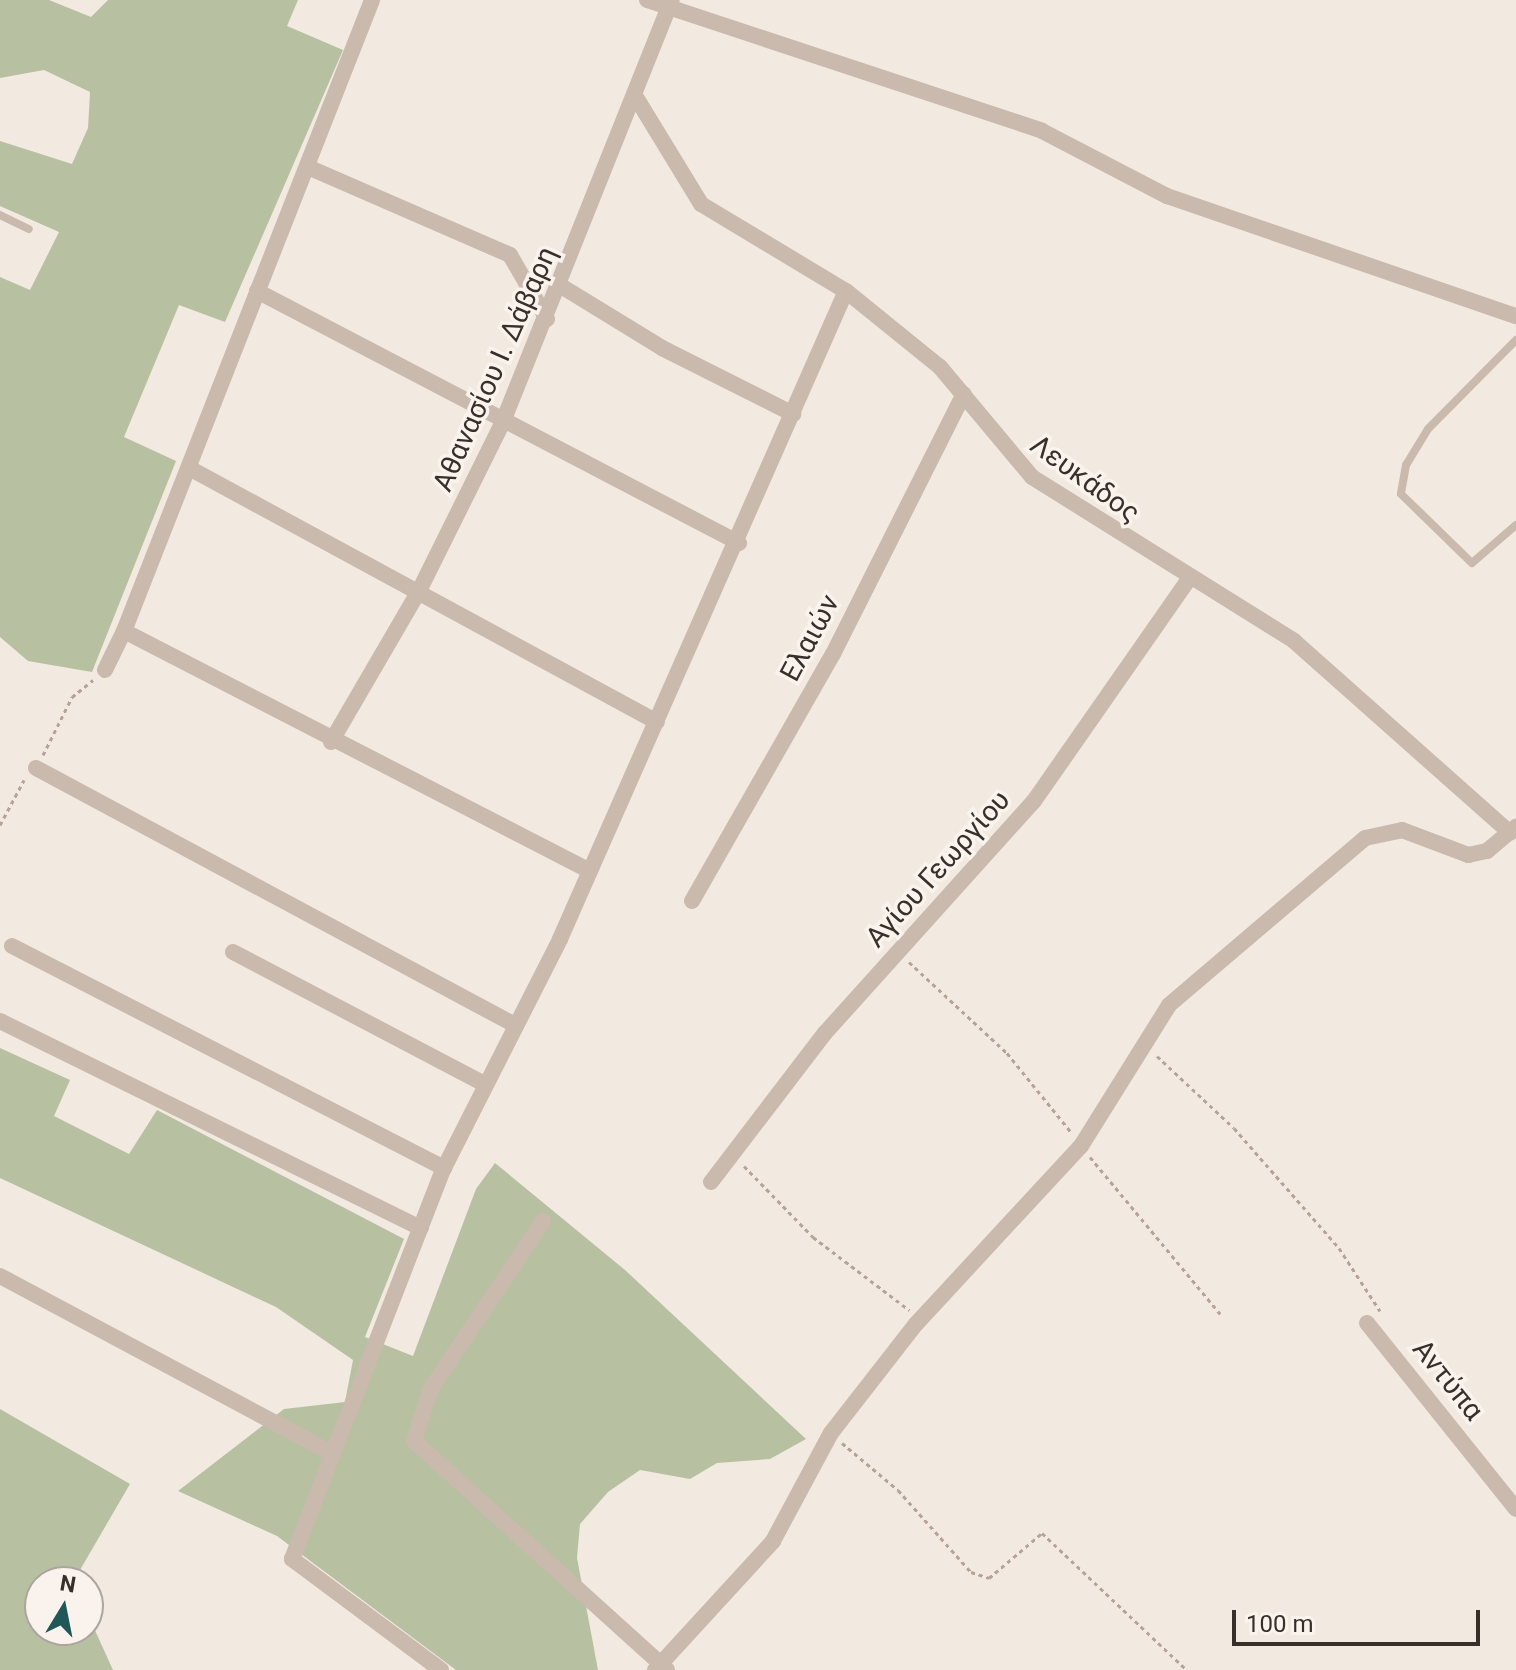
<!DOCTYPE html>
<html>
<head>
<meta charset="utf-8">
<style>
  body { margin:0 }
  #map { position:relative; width:1516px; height:1670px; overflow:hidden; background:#f2e9e0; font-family:Roboto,sans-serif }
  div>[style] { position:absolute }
  .green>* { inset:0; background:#b7c1a1 }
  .path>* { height:3px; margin-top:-1.5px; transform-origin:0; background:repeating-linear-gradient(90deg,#b6a397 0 4px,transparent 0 8px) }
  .lane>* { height:8px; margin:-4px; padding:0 4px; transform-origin:4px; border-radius:4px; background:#cab9ad }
  .street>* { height:16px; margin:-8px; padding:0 8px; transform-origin:8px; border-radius:8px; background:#cab9ad }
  span { translate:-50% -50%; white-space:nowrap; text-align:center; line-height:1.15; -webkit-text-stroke:7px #faf3ed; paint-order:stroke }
  .street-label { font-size:28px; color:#382f2b }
  .north { position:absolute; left:24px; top:1566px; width:80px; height:80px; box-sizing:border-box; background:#faf3ed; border:2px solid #aca59f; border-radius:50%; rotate:10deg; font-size:22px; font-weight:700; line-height:32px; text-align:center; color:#382f2b }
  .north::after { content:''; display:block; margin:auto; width:28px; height:36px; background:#225758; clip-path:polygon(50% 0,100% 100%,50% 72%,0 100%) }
  .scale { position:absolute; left:1232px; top:1610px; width:248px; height:36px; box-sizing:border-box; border:4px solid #382f2b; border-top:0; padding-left:10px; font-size:24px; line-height:28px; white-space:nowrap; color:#382f2b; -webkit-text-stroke:6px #faf3ed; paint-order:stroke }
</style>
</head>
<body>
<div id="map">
  <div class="green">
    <i style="clip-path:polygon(0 0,49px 0,91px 17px,108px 0,298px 0,287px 26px,343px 50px,225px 322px,179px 305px,124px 437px,176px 461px,92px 672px,28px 661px,0 637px,0 277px,30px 290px,59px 232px,0 206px,0 141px,72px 164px,88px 128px,90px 92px,44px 70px,0 78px)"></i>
    <i style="clip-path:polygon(0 1048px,70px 1080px,54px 1116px,129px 1154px,157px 1110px,404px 1239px,365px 1337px,413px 1356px,476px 1189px,495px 1163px,625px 1270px,806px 1439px,770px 1459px,717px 1463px,690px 1479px,640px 1470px,608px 1492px,580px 1524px,577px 1558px,598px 1670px,456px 1670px,277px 1536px,178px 1491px,284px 1409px,345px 1402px,353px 1360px,276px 1307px,0 1178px)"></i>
    <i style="clip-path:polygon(0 1409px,130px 1484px,73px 1582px,40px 1582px,40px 1630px,88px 1630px,88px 1615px,113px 1670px,0 1670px)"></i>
  </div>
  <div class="path">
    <i style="left:43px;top:755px;width:65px;rotate:-63.4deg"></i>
    <i style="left:72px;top:697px;width:27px;rotate:-39deg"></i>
    <i style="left:0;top:825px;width:51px;rotate:-61.9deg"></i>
    <i style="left:909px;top:962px;width:134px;rotate:42.9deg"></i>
    <i style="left:1007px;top:1053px;width:102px;rotate:51deg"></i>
    <i style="left:1157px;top:1056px;width:105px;rotate:43.1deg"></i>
    <i style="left:1234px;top:1128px;width:159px;rotate:48.8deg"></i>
    <i style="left:1339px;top:1248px;width:75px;rotate:56.9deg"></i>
    <i style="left:1090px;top:1157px;width:205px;rotate:50.3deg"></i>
    <i style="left:744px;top:1166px;width:99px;rotate:45.8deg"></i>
    <i style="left:813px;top:1237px;width:121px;rotate:37.2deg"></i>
    <i style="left:842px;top:1443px;width:73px;rotate:40deg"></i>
    <i style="left:898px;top:1490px;width:110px;rotate:48.3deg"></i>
    <i style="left:971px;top:1572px;width:19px;rotate:18deg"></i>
    <i style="left:989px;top:1578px;width:70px;rotate:-40.3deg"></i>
    <i style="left:1042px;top:1533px;width:199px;rotate:43.4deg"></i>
  </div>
  <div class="lane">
    <i style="left:0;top:215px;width:32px;rotate:26deg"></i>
    <i style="left:1516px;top:340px;width:125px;rotate:134.7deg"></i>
    <i style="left:1428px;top:429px;width:42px;rotate:121.4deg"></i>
    <i style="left:1406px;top:465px;width:29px;rotate:100deg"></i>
    <i style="left:1401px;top:494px;width:99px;rotate:44.2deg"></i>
    <i style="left:1472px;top:563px;width:58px;rotate:-40.8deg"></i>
  </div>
  <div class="street">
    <i style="left:647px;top:0;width:416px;rotate:18.3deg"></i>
    <i style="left:1042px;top:131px;width:141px;rotate:27.5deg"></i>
    <i style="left:1167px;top:196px;width:369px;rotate:19deg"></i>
    <i style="left:637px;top:99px;width:123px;rotate:58.6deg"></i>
    <i style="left:701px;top:204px;width:169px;rotate:31deg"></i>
    <i style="left:846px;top:291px;width:121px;rotate:39deg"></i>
    <i style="left:940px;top:367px;width:143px;rotate:50.1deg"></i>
    <i style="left:1032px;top:477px;width:309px;rotate:32deg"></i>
    <i style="left:1294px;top:641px;width:289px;rotate:41.6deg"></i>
    <i style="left:310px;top:168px;width:218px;rotate:23.5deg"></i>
    <i style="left:510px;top:255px;width:74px;rotate:60deg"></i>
    <i style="left:561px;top:286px;width:119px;rotate:31.5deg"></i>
    <i style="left:662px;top:348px;width:147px;rotate:26.7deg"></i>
    <i style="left:257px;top:291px;width:544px;rotate:27.6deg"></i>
    <i style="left:191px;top:469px;width:530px;rotate:28.5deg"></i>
    <i style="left:124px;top:631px;width:678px;rotate:-68.54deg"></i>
    <i style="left:105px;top:670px;width:43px;rotate:-64deg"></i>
    <i style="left:124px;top:631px;width:524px;rotate:27.25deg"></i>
    <i style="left:331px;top:742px;width:175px;rotate:-59.8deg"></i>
    <i style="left:419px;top:591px;width:186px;rotate:-63.6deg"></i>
    <i style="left:502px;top:424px;width:457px;rotate:-68.2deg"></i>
    <i style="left:36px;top:768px;width:541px;rotate:28.22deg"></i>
    <i style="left:692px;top:901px;width:284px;rotate:-60.3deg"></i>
    <i style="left:833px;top:654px;width:291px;rotate:-63.3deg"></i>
    <i style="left:12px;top:946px;width:486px;rotate:27.2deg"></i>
    <i style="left:233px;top:952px;width:281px;rotate:27.7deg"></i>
    <i style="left:0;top:1021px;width:469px;rotate:26.2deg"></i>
    <i style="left:711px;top:1182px;width:188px;rotate:-52.6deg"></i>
    <i style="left:825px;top:1033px;width:312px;rotate:-48deg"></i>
    <i style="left:1034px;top:801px;width:271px;rotate:-55.1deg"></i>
    <i style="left:543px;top:1221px;width:201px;rotate:123.8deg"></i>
    <i style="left:431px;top:1388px;width:56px;rotate:107.8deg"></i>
    <i style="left:414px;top:1441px;width:341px;rotate:42.1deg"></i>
    <i style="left:0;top:1276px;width:375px;rotate:28.1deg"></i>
    <i style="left:1367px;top:1323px;width:238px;rotate:51.3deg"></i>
    <i style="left:441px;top:1670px;width:186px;rotate:-143.3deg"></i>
    <i style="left:292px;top:1559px;width:420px;rotate:-68.8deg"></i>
    <i style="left:444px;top:1168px;width:257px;rotate:-63.1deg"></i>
    <i style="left:560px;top:939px;width:708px;rotate:-66.19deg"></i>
    <i style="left:655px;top:1670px;width:175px;rotate:-47.5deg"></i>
    <i style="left:773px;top:1541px;width:123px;rotate:-61.8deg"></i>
    <i style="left:831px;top:1433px;width:138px;rotate:-52.1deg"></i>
    <i style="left:916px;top:1324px;width:243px;rotate:-47.2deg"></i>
    <i style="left:1081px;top:1146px;width:166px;rotate:-58deg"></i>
    <i style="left:1169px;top:1005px;width:257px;rotate:-40.4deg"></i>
    <i style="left:1365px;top:838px;width:38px;rotate:-12deg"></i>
    <i style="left:1402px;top:830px;width:71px;rotate:20.7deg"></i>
    <i style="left:1468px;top:855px;width:19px;rotate:-12deg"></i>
    <i style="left:1487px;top:851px;width:38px;rotate:-40deg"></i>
  </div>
  <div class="street-label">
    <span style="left:495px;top:369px;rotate:-66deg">Αθανασίου Ι. Δάβαρη</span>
    <span style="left:1085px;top:479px;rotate:36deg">Λευκάδος</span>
    <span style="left:810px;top:638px;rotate:-62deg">Ελαιών</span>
    <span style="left:938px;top:869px;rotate:-48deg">Αγίου Γεωργίου</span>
    <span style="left:1448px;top:1380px;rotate:51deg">Αντύπα</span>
  </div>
  <div class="north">N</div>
  <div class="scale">100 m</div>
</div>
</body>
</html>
